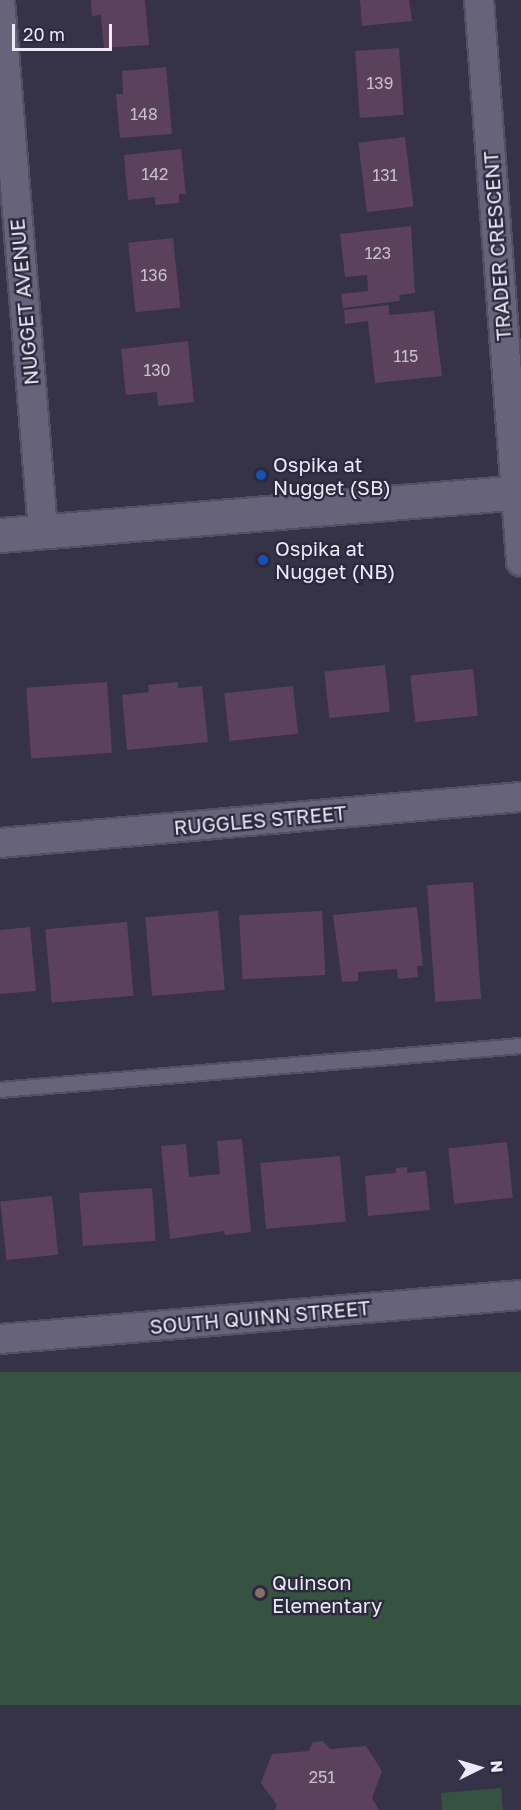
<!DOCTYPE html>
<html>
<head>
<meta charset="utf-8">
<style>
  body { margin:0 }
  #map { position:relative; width:521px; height:1810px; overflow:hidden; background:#363247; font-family:"Golos Text",sans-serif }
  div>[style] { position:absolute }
  .green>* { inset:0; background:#365241; transform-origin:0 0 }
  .building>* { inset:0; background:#5b415c; transform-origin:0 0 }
  .roads { filter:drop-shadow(2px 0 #545062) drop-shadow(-2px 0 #545062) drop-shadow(0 2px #545062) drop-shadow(0 -2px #545062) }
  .lane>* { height:14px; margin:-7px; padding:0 7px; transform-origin:7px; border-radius:7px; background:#67637b }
  .street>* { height:28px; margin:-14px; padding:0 14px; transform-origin:14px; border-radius:14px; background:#67637b }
  .secondary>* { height:33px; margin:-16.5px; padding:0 16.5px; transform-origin:16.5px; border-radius:16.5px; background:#67637b }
  .dots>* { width:16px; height:16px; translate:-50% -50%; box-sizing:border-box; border:3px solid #2c283d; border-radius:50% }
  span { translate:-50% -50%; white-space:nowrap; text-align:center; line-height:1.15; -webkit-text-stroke:4.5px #2c283d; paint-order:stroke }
  .number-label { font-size:16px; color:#c8c0d0 }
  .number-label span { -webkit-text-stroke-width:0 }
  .street-label { font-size:20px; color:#eceaf7 }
  .poi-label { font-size:20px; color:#eceaf7 }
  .left { translate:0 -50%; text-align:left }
  .north { position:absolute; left:449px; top:1738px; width:60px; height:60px; -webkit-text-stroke:4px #2c283d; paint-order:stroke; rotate:85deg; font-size:16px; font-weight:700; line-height:24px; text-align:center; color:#eceaf7 }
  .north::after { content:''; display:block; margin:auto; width:21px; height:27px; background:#eceaf7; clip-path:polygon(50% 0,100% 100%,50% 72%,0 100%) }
  .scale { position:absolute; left:12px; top:24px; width:100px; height:27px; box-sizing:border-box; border:3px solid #eceaf7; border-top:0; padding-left:8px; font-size:18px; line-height:21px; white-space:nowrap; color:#eceaf7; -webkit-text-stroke:4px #2c283d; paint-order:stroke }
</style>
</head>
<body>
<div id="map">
  <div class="green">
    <i style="left:521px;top:1372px;width:333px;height:523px;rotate:90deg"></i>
    <i style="clip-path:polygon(501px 1788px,503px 1810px,442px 1810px,441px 1793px)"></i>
  </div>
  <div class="building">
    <i style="clip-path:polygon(91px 0,145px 0,149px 45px,104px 48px,101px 15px,92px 16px)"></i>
    <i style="clip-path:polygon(360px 0,409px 0,412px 21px,362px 26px)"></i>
    <i style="left:399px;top:48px;width:67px;height:44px;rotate:86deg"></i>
    <i style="clip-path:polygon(166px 67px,172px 134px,120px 138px,116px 94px,123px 94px,122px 71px)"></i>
    <i style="left:405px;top:137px;width:70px;height:47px;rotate:83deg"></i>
    <i style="clip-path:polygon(181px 149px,186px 194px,179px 194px,179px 203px,155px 205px,155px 197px,128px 200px,124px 155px)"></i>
    <i style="clip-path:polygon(411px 226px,415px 293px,399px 295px,400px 301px,343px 308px,341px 294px,368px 291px,367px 275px,345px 277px,340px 234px)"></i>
    <i style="left:173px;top:238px;width:70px;height:45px;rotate:84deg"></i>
    <i style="clip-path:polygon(389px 305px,389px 315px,434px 311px,442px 376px,375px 383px,368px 321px,345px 324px,344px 310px)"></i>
    <i style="clip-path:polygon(188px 341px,194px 402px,158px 406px,157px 392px,126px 395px,121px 349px)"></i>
    <i style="left:385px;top:665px;width:47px;height:61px;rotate:84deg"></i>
    <i style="left:473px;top:669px;width:47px;height:63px;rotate:84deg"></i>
    <i style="left:107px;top:682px;width:71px;height:81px;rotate:86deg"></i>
    <i style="clip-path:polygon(178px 682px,178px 688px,202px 686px,208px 742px,127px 750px,122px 695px,149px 692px,148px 685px)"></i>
    <i style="left:293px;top:686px;width:48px;height:69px;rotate:84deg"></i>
    <i style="left:473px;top:882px;width:117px;height:46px;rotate:86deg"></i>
    <i style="clip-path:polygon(417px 907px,423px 966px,417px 966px,418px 977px,398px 979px,397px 969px,358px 972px,358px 981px,342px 982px,333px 915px)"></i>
    <i style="left:218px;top:911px;width:79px;height:73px;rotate:85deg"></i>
    <i style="left:322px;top:911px;width:64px;height:83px;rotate:87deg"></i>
    <i style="left:127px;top:922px;width:74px;height:82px;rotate:85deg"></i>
    <i style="clip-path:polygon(30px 927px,36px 991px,0 994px,0 930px)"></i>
    <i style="clip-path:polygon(242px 1139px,251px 1232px,225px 1235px,224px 1231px,170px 1239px,161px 1146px,186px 1144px,189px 1177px,220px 1174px,217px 1141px)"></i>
    <i style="left:507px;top:1142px;width:56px;height:59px;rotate:84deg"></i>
    <i style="left:340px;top:1156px;width:66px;height:80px;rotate:85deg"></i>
    <i style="clip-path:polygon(407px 1167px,407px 1173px,426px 1171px,430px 1210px,368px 1216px,365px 1176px,396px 1173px,396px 1168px)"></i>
    <i style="left:152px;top:1188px;width:53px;height:73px;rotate:86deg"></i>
    <i style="left:52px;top:1196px;width:59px;height:52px;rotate:84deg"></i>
    <i style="clip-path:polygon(323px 1741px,330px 1749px,366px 1746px,382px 1771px,372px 1798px,379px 1810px,275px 1810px,277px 1805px,261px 1783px,272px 1754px,309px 1751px,313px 1742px)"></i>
  </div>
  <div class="roads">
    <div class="lane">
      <i style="left:0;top:1090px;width:523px;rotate:-4.83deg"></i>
    </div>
    <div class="street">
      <i style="left:0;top:0;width:533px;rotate:85.37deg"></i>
      <i style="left:479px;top:0;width:563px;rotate:85.72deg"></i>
      <i style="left:0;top:843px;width:523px;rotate:-5.05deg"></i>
      <i style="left:0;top:1339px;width:523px;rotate:-4.83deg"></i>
    </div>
    <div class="secondary">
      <i style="left:0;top:535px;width:523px;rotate:-4.72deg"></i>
    </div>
  </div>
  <div class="dots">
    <i style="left:261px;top:475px;background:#1a4fb4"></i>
    <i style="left:263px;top:560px;background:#1a4fb4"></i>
    <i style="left:260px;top:1593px;background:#8d6e63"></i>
  </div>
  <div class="number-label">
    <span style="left:380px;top:83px">139</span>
    <span style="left:144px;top:114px">148</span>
    <span style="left:155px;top:174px">142</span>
    <span style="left:385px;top:175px">131</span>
    <span style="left:378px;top:253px">123</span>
    <span style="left:154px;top:275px">136</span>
    <span style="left:406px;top:356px">115</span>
    <span style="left:157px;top:370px">130</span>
    <span style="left:322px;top:1777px">251</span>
  </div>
  <div class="street-label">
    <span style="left:497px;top:246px;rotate:-94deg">TRADER CRESCENT</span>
    <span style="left:24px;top:302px;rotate:-95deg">NUGGET AVENUE</span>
    <span style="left:260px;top:820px;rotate:-5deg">RUGGLES STREET</span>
    <span style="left:260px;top:1317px;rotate:-5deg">SOUTH QUINN STREET</span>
  </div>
  <div class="poi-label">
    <span class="left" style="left:273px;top:476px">Ospika at<br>Nugget (SB)</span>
    <span class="left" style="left:275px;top:560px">Ospika at<br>Nugget (NB)</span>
    <span class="left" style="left:272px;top:1594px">Quinson<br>Elementary</span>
  </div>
  <div class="north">N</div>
  <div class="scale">20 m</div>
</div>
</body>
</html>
